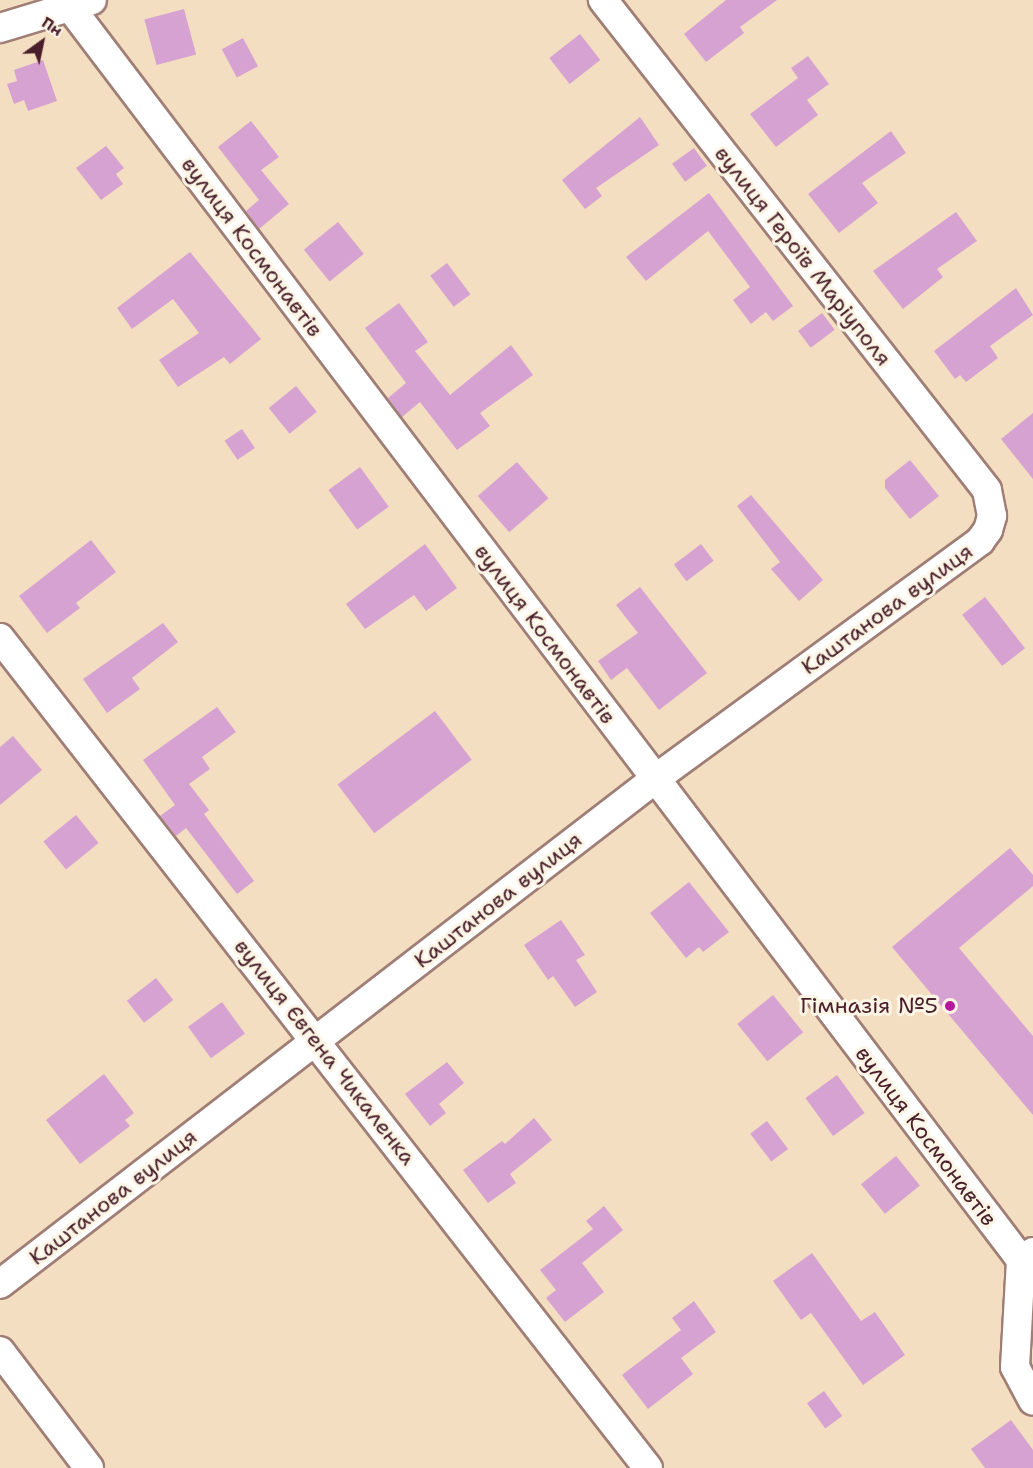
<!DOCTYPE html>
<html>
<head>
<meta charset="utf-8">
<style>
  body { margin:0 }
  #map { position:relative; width:1033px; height:1468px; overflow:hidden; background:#f4dec1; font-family:"Shantell Sans",sans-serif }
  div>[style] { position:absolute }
  .building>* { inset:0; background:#d6a2d1; transform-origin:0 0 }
  .roads { filter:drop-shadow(2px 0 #9f7e76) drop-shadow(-2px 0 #9f7e76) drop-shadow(0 2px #9f7e76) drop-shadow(0 -2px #9f7e76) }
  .street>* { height:28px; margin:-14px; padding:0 14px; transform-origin:14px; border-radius:14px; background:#fff }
  .dots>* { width:16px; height:16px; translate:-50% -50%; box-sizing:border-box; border:3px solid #fcf5e5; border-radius:50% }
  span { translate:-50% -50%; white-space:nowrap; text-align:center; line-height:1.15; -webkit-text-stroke:6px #fcf5e5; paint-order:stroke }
  .street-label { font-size:22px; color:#4a1f2b }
  .poi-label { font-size:22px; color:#4a1f2b }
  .right { translate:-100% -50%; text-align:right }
  .north { position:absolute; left:12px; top:12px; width:60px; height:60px; -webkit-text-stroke:4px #fcf5e5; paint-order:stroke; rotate:33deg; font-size:16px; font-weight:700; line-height:24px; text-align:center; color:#4a1f2b }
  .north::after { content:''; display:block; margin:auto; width:21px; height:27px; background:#4a1f2b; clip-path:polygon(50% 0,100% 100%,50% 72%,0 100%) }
</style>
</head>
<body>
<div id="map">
  <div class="building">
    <i style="clip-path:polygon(726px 0,777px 0,740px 27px,744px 33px,706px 62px,684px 34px)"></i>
    <i style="left:184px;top:9px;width:47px;height:41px;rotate:75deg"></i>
    <i style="left:580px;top:34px;width:33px;height:39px;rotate:52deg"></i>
    <i style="left:243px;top:38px;width:32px;height:24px;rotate:62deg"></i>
    <i style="clip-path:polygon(808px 56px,829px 84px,807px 100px,818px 115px,776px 147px,750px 114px,798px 78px,791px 68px)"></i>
    <i style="clip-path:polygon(43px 60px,57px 101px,28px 111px,24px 100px,14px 104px,7px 84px,17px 81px,14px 70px)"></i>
    <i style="clip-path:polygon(640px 117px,659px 145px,596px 188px,602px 196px,585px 209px,562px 180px)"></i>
    <i style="clip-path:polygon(251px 121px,279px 157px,261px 170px,289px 204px,259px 229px,246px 211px,259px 200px,218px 147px)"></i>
    <i style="clip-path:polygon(891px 131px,906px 153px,862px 183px,878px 203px,839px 233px,808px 194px)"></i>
    <i style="clip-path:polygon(106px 146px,124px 168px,116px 174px,123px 184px,101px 200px,76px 168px)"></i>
    <i style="left:694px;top:148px;width:22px;height:27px;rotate:54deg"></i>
    <i style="clip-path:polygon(709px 193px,793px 306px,773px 321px,766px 312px,751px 324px,733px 300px,750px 287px,708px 231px,646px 281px,626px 257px)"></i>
    <i style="clip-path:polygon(956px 212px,977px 241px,937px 269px,943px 277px,903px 309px,873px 271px)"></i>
    <i style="left:338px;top:222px;width:41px;height:44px;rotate:51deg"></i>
    <i style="clip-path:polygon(190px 252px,261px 339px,230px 364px,224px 357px,178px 387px,159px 360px,199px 333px,173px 299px,132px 329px,117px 308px)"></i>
    <i style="left:447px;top:263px;width:39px;height:21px;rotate:53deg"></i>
    <i style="clip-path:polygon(1016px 288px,1033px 315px,990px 346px,998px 358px,966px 382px,960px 375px,955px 379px,934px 351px)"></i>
    <i style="clip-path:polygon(399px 303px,428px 342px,415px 351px,450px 395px,511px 345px,533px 375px,480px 413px,490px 426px,457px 450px,420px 402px,402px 417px,388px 398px,406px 383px,365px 328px)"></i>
    <i style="left:822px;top:313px;width:21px;height:30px;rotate:53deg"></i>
    <i style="left:296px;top:386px;width:33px;height:35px;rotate:51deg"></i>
    <i style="clip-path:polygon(1033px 413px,1033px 479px,1001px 439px)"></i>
    <i style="left:242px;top:429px;width:23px;height:21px;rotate:56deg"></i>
    <i style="clip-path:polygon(910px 460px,939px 496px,910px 519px,885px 488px,885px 480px)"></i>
    <i style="left:517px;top:462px;width:48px;height:52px;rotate:49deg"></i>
    <i style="left:360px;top:467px;width:49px;height:39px;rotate:54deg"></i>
    <i style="clip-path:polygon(751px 495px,823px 580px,799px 601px,771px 569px,780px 562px,737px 506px)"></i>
    <i style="clip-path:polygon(91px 540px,116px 572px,76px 603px,80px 608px,47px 633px,19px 596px)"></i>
    <i style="clip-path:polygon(425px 544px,457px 588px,426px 611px,414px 595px,365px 629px,346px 604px)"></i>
    <i style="left:701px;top:544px;width:21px;height:34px;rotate:53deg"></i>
    <i style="clip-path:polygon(640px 587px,707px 673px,659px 710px,627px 668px,611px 680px,598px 661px,638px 633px,616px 605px)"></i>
    <i style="left:985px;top:597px;width:65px;height:29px;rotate:52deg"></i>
    <i style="clip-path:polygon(163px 623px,178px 642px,132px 678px,140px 689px,107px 713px,83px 679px)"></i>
    <i style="clip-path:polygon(217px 707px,236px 732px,202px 757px,210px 769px,189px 784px,209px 810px,204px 814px,254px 881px,237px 894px,186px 828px,176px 836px,160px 816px,175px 805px,143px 760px)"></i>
    <i style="left:435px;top:711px;width:61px;height:122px;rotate:53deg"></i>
    <i style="clip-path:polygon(13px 736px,42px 770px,0 805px,0 747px)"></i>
    <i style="left:76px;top:815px;width:36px;height:42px;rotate:51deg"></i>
    <i style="clip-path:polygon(1010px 848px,1033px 875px,1033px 886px,959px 948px,1033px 1036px,1033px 1115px,892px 947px)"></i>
    <i style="clip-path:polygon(689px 882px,729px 932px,703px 952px,699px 947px,686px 958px,650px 913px)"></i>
    <i style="clip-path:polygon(561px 920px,585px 955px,576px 960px,597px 992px,575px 1007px,553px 976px,548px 980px,524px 945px)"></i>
    <i style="left:156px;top:978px;width:28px;height:37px;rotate:52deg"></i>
    <i style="left:773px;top:995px;width:48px;height:46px;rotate:51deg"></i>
    <i style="left:222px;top:1002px;width:39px;height:42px;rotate:54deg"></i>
    <i style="clip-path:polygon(447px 1062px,464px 1083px,439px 1104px,446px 1113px,430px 1126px,405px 1094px)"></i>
    <i style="clip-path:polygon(104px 1074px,134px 1113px,125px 1120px,130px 1126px,80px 1164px,46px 1120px)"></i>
    <i style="left:837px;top:1075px;width:47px;height:39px;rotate:54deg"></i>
    <i style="clip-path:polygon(534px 1118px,552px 1140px,510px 1174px,516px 1183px,488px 1203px,463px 1170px,502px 1141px,505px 1144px)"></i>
    <i style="left:767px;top:1121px;width:35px;height:21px;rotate:53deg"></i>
    <i style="left:896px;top:1156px;width:38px;height:45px;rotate:51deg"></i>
    <i style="clip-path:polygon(604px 1206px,623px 1230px,582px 1263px,604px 1292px,565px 1322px,546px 1298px,556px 1290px,540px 1270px,593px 1229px,586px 1221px)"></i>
    <i style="clip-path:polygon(812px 1253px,861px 1321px,875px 1312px,905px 1355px,863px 1385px,811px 1313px,801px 1320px,773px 1281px)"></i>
    <i style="clip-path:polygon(694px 1301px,716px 1332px,681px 1358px,693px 1374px,648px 1409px,622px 1375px,681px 1330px,672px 1318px)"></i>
    <i style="left:824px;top:1391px;width:31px;height:21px;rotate:54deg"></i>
    <i style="clip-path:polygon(1011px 1420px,1033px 1450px,1033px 1468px,985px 1468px,971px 1449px)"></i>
  </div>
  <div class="roads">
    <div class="street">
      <i style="left:70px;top:7px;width:1573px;rotate:52.8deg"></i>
      <i style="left:0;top:28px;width:96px;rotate:-16.9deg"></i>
      <i style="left:0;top:638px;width:1053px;rotate:52.02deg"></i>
      <i style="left:1033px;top:1252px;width:14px;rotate:146deg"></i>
      <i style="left:1021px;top:1260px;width:107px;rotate:93.2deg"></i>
      <i style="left:1015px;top:1367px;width:38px;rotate:62deg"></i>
      <i style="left:0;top:1284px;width:827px;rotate:-37.63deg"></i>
      <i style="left:655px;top:779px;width:403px;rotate:-36.2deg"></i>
      <i style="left:980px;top:541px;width:14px;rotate:-54deg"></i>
      <i style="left:988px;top:530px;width:15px;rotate:-74deg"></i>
      <i style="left:992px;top:516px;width:26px;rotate:-101deg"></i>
      <i style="left:987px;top:490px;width:623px;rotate:-128.08deg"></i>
      <i style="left:0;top:1351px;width:147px;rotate:52.7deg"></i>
    </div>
  </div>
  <div class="dots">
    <i style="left:950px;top:1006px;background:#b5179e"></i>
  </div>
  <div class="street-label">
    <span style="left:252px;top:247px;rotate:53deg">вулиця Космонавтів</span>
    <span style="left:803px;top:256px;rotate:52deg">вулиця Героїв Маріуполя</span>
    <span style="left:887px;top:609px;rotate:-36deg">Каштанова вулиця</span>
    <span style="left:545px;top:634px;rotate:53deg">вулиця Космонавтів</span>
    <span style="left:498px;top:900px;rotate:-38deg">Каштанова вулиця</span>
    <span style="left:325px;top:1052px;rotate:52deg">вулиця Євгена Чикаленка</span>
    <span style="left:926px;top:1136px;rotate:53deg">вулиця Космонавтів</span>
    <span style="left:113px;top:1197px;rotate:-38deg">Каштанова вулиця</span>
  </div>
  <div class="poi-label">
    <span class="right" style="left:938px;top:1006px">Гімназія №5</span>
  </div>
  <div class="north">Пн</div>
</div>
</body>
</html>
